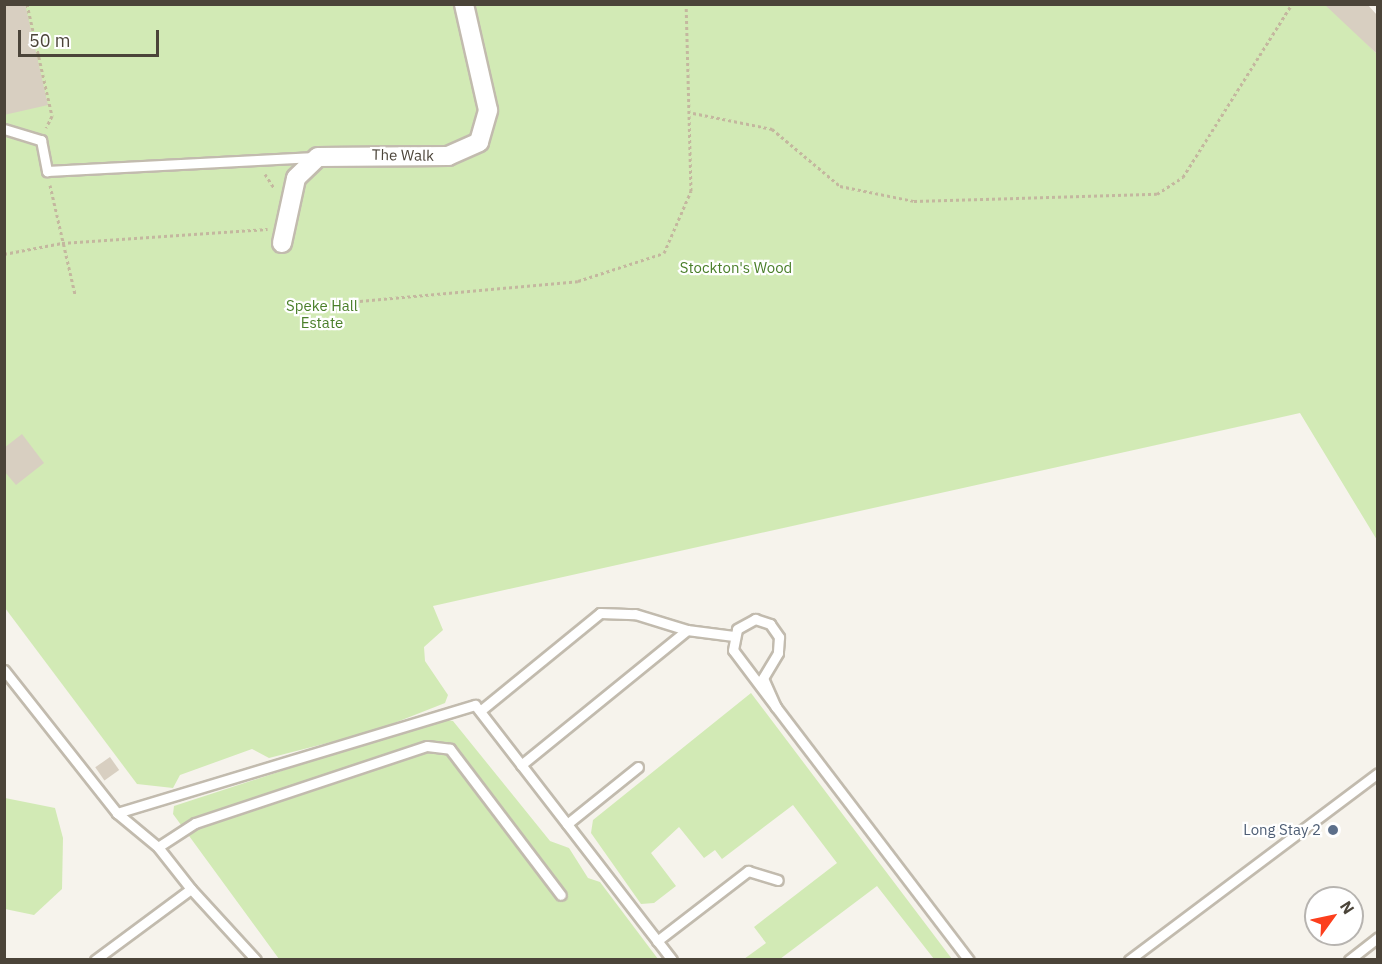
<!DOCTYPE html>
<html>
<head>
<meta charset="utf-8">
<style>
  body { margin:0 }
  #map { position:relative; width:1382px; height:964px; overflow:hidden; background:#f6f3ec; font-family:"IBM Plex Sans",sans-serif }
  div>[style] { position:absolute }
  .green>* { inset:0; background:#d2eab5 }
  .building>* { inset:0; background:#d8cfc1; transform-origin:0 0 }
  .path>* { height:3px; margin-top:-1.5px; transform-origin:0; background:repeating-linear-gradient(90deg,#c4b79f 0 3px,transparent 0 6px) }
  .roads { filter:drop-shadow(2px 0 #c2bbae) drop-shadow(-2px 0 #c2bbae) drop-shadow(0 2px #c2bbae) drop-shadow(0 -2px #c2bbae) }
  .lane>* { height:9px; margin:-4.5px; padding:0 4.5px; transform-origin:4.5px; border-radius:4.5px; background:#fff }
  .street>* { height:18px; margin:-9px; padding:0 9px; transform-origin:9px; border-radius:9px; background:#fff }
  .dots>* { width:16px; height:16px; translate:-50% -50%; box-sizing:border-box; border:3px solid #fff; border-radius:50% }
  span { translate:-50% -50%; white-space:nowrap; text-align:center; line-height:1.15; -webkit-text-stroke:4.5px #fff; paint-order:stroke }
  .street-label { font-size:15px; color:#4b4439 }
  .park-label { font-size:15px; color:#4a7f2a }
  .service-label { font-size:15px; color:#4e5e75 }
  .right { translate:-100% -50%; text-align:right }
  .frame { position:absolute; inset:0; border:6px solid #4b4439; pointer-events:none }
  .north { position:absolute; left:1304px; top:886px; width:60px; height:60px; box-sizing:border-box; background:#fff; border:2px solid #b7b4b0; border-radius:50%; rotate:57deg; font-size:16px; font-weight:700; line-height:24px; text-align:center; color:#4b4439 }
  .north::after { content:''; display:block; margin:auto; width:21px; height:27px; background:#fc3f1d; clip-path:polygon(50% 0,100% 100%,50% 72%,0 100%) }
  .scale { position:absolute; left:18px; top:30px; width:141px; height:27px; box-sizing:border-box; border:3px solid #4b4439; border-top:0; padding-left:8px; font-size:18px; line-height:21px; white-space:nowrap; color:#4b4439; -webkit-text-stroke:4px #fff; paint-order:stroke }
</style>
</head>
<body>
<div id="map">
  <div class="green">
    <i style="clip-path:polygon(1327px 4px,1377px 54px,1377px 540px,1300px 413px,433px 606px,443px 630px,424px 647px,425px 661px,448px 695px,445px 703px,374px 731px,269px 758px,252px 749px,180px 775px,173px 788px,137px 784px,5px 608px,5px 5px)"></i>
    <i style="clip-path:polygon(751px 693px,952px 959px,934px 959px,877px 886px,780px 959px,744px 959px,766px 943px,754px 927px,837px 863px,793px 805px,722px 859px,715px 850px,704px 858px,679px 827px,651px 853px,676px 886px,654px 903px,641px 904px,591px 833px,593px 820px)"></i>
    <i style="clip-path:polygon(441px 719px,453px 721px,550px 841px,569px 848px,588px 878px,600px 882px,658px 959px,279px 959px,173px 814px,174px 806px)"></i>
    <i style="clip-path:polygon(5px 798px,55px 808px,63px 838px,62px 889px,34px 915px,5px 909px)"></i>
  </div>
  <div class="building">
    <i style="clip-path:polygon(4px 4px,25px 4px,48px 105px,4px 115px)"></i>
    <i style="clip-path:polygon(1324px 4px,1367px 4px,1377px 15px,1377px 54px)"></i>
    <i style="clip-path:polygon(22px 434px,44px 463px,16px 485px,4px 471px,4px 448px)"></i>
    <i style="left:110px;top:757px;width:16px;height:18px;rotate:55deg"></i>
  </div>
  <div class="path">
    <i style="left:27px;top:4px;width:115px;rotate:77.4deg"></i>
    <i style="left:52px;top:116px;width:13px;rotate:117deg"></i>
    <i style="left:693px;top:113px;width:81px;rotate:11.4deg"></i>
    <i style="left:772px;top:129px;width:89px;rotate:40deg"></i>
    <i style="left:840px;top:186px;width:76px;rotate:11.5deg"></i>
    <i style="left:914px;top:201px;width:243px;rotate:-1.7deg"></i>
    <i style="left:1157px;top:194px;width:31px;rotate:-33deg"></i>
    <i style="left:1183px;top:177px;width:204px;rotate:-57.8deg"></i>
    <i style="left:265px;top:174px;width:17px;rotate:57deg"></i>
    <i style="left:50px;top:185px;width:112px;rotate:77.1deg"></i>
    <i style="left:4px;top:254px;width:59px;rotate:-10.7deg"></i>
    <i style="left:62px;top:243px;width:206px;rotate:-3.9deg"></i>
    <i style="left:294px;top:307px;width:285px;rotate:-5.2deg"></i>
    <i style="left:578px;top:281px;width:90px;rotate:-18deg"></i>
    <i style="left:664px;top:253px;width:68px;rotate:-66.5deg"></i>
    <i style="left:691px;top:191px;width:187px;rotate:-91.5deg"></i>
  </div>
  <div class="roads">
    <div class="lane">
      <i style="left:4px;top:129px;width:39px;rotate:17deg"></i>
      <i style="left:41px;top:140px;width:32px;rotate:79deg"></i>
      <i style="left:47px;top:171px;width:268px;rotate:-3deg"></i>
      <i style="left:755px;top:619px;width:16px;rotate:18deg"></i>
      <i style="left:770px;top:624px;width:16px;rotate:55deg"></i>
      <i style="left:779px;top:637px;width:16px;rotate:94deg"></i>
      <i style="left:778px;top:653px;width:29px;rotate:121deg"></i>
      <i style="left:763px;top:678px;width:32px;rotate:66deg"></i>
      <i style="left:776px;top:707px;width:71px;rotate:-127deg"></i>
      <i style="left:733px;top:650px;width:21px;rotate:-79deg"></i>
      <i style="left:737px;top:629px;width:21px;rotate:-29deg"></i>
      <i style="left:4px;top:670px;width:182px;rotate:51.7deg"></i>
      <i style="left:117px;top:813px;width:53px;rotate:39.7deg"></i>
      <i style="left:158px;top:847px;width:44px;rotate:-33deg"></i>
      <i style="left:195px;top:823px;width:244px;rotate:-18.4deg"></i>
      <i style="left:427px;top:746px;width:23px;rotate:7deg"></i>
      <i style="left:450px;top:749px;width:183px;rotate:52.8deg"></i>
      <i style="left:776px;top:707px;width:318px;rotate:52.7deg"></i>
      <i style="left:480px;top:711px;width:155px;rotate:-39.2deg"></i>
      <i style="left:600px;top:613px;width:35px;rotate:2deg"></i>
      <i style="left:635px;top:614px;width:54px;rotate:17.1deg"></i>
      <i style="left:687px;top:630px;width:47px;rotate:7.3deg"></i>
      <i style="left:521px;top:765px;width:214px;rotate:-39.1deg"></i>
      <i style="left:117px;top:813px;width:374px;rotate:-16.8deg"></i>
      <i style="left:475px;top:705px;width:322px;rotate:52.3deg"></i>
      <i style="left:567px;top:824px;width:91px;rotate:-38.8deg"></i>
      <i style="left:191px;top:889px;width:96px;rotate:47.5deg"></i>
      <i style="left:657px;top:941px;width:115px;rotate:-37.6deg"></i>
      <i style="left:748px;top:871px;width:31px;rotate:17deg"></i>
      <i style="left:95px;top:960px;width:119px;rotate:-36.5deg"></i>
      <i style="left:191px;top:889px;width:53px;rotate:-128.2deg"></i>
      <i style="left:1129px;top:960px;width:311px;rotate:-36.9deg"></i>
      <i style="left:1349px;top:960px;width:37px;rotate:-38deg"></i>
    </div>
    <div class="street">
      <i style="left:282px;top:243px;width:66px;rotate:-77.8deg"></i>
      <i style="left:296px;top:178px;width:30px;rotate:-44deg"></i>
      <i style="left:318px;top:157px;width:130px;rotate:-0.4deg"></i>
      <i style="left:448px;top:156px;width:34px;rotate:-24deg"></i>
      <i style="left:479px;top:142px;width:33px;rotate:-74deg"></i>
      <i style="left:488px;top:110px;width:109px;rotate:-102.8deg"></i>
    </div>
  </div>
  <div class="dots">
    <i style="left:1333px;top:830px;background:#5c6f8a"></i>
  </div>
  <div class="street-label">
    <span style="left:403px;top:155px;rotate:1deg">The Walk</span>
  </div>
  <div class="park-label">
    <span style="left:736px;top:268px">Stockton's Wood</span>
    <span style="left:322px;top:314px">Speke Hall<br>Estate</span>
  </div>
  <div class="service-label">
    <span class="right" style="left:1321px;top:830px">Long Stay 2</span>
  </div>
  <div class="frame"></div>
  <div class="north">N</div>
  <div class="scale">50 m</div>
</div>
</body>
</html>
